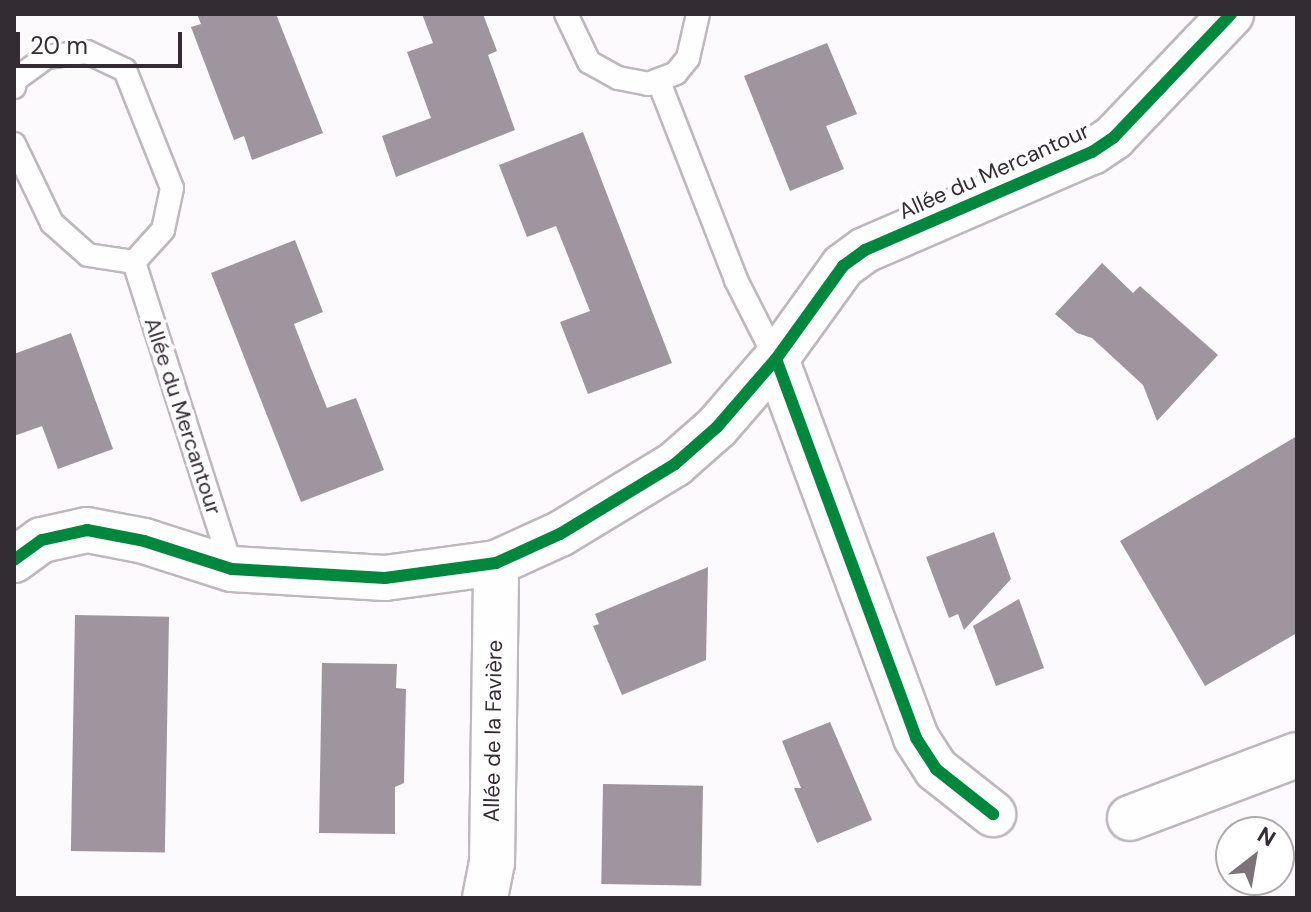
<!DOCTYPE html>
<html>
<head>
<meta charset="utf-8">
<style>
  body { margin:0 }
  #map { position:relative; width:1311px; height:912px; overflow:hidden; background:#fcfafc; font-family:"DM Sans",sans-serif }
  div>[style] { position:absolute }
  .building>* { inset:0; background:#9e959e; transform-origin:0 0 }
  .roads { filter:drop-shadow(2px 0 #bdb8bc) drop-shadow(-2px 0 #bdb8bc) drop-shadow(0 2px #bdb8bc) drop-shadow(0 -2px #bdb8bc) }
  .lane>* { height:22px; margin:-11px; padding:0 11px; transform-origin:11px; border-radius:11px; background:#fffeff }
  .street>* { height:44px; margin:-22px; padding:0 22px; transform-origin:22px; border-radius:22px; background:#fffeff }
  .cycleway>* { height:12px; margin:-6px; padding:0 6px; transform-origin:6px; border-radius:6px; background:#00873e }
  span { translate:-50% -50%; white-space:nowrap; text-align:center; line-height:1.15; -webkit-text-stroke:8px #fff; paint-order:stroke }
  .street-label { font-size:22px; color:#342c33 }
  .frame { position:absolute; inset:0; border:16px solid #342c33; pointer-events:none }
  .north { position:absolute; left:1215px; top:816px; width:80px; height:80px; box-sizing:border-box; background:#fff; border:2px solid #aeabad; border-radius:50%; rotate:31deg; font-size:22px; font-weight:700; line-height:32px; text-align:center; color:#342c33 }
  .north::after { content:''; display:block; margin:auto; width:28px; height:36px; background:#7a7479; clip-path:polygon(50% 0,100% 100%,50% 72%,0 100%) }
  .scale { position:absolute; left:16px; top:32px; width:166px; height:36px; box-sizing:border-box; border:4px solid #342c33; border-top:0; padding-left:10px; font-size:24px; line-height:28px; white-space:nowrap; color:#342c33; -webkit-text-stroke:6px #fff; paint-order:stroke }
</style>
</head>
<body>
<div id="map">
  <div class="building">
    <i style="clip-path:polygon(197px 14px,276px 14px,323px 133px,252px 160px,244px 136px,234px 140px,191px 27px,201px 24px)"></i>
    <i style="clip-path:polygon(422px 14px,483px 14px,497px 51px,488px 55px,515px 130px,396px 177px,382px 136px,431px 118px,407px 52px,433px 43px)"></i>
    <i style="clip-path:polygon(827px 43px,857px 114px,826px 126px,844px 169px,790px 191px,744px 76px)"></i>
    <i style="clip-path:polygon(583px 132px,672px 363px,588px 394px,560px 322px,590px 311px,556px 226px,527px 237px,499px 165px)"></i>
    <i style="clip-path:polygon(295px 240px,323px 312px,294px 324px,310px 366px,327px 408px,356px 398px,384px 470px,301px 502px,211px 273px)"></i>
    <i style="clip-path:polygon(1102px 263px,1133px 293px,1140px 286px,1218px 355px,1157px 421px,1143px 385px,1092px 338px,1077px 333px,1055px 314px)"></i>
    <i style="clip-path:polygon(71px 333px,113px 449px,58px 469px,42px 426px,14px 436px,14px 354px)"></i>
    <i style="clip-path:polygon(1297px 436px,1297px 633px,1205px 686px,1120px 541px)"></i>
    <i style="clip-path:polygon(994px 532px,1011px 579px,964px 630px,958px 614px,949px 618px,926px 557px)"></i>
    <i style="clip-path:polygon(708px 567px,706px 660px,622px 695px,593px 626px,599px 624px,595px 614px)"></i>
    <i style="clip-path:polygon(1019px 599px,1044px 668px,996px 686px,973px 626px)"></i>
    <i style="left:75px;top:615px;width:94px;height:236px;rotate:1deg"></i>
    <i style="clip-path:polygon(322px 663px,397px 664px,396px 688px,406px 689px,404px 783px,395px 787px,395px 834px,319px 833px)"></i>
    <i style="clip-path:polygon(830px 722px,872px 820px,817px 843px,794px 788px,801px 788px,782px 741px)"></i>
    <i style="left:603px;top:784px;width:100px;height:100px;rotate:1deg"></i>
  </div>
  <div class="roads">
    <div class="lane">
      <i style="left:566px;top:14px;width:53px;rotate:64.4deg"></i>
      <i style="left:589px;top:62px;width:33px;rotate:29deg"></i>
      <i style="left:618px;top:78px;width:31px;rotate:11deg"></i>
      <i style="left:648px;top:84px;width:30px;rotate:-21deg"></i>
      <i style="left:676px;top:73px;width:19px;rotate:-51deg"></i>
      <i style="left:688px;top:58px;width:45px;rotate:-77.2deg"></i>
      <i style="left:659px;top:82px;width:212px;rotate:68.7deg"></i>
      <i style="left:736px;top:280px;width:89px;rotate:63.1deg"></i>
      <i style="left:14px;top:87px;width:8px;rotate:-76deg"></i>
      <i style="left:16px;top:79px;width:37px;rotate:-36deg"></i>
      <i style="left:46px;top:57px;width:41px;rotate:-7deg"></i>
      <i style="left:87px;top:52px;width:42px;rotate:25.3deg"></i>
      <i style="left:125px;top:70px;width:127px;rotate:68.3deg"></i>
      <i style="left:172px;top:188px;width:43px;rotate:102.1deg"></i>
      <i style="left:163px;top:230px;width:43px;rotate:132.2deg"></i>
      <i style="left:14px;top:144px;width:88px;rotate:64.3deg"></i>
      <i style="left:52px;top:223px;width:48px;rotate:41.6deg"></i>
      <i style="left:88px;top:255px;width:47px;rotate:8.7deg"></i>
      <i style="left:134px;top:262px;width:322px;rotate:72.3deg"></i>
    </div>
    <div class="street">
      <i style="left:776px;top:359px;width:404px;rotate:69.7deg"></i>
      <i style="left:916px;top:738px;width:37px;rotate:57deg"></i>
      <i style="left:936px;top:769px;width:73px;rotate:38.3deg"></i>
      <i style="left:14px;top:560px;width:34px;rotate:-36deg"></i>
      <i style="left:42px;top:540px;width:46px;rotate:-12.5deg"></i>
      <i style="left:87px;top:530px;width:58px;rotate:10.9deg"></i>
      <i style="left:144px;top:541px;width:92px;rotate:17.7deg"></i>
      <i style="left:232px;top:569px;width:153px;rotate:3.4deg"></i>
      <i style="left:385px;top:578px;width:112px;rotate:-7.7deg"></i>
      <i style="left:496px;top:563px;width:70px;rotate:-24.4deg"></i>
      <i style="left:560px;top:534px;width:135px;rotate:-31.3deg"></i>
      <i style="left:675px;top:464px;width:56px;rotate:-41.4deg"></i>
      <i style="left:717px;top:427px;width:90px;rotate:-49.1deg"></i>
      <i style="left:776px;top:359px;width:115px;rotate:-54.2deg"></i>
      <i style="left:843px;top:266px;width:27px;rotate:-36deg"></i>
      <i style="left:865px;top:250px;width:247px;rotate:-23.4deg"></i>
      <i style="left:1092px;top:152px;width:27px;rotate:-34deg"></i>
      <i style="left:1114px;top:137px;width:170px;rotate:-46.4deg"></i>
      <i style="left:1130px;top:818px;width:178px;rotate:-20.7deg"></i>
      <i style="left:485px;top:898px;width:36px;rotate:-79deg"></i>
      <i style="left:492px;top:863px;width:300px;rotate:-89.2deg"></i>
    </div>
  </div>
  <div class="cycleway">
    <i style="left:776px;top:359px;width:404px;rotate:69.7deg"></i>
    <i style="left:916px;top:738px;width:37px;rotate:57deg"></i>
    <i style="left:936px;top:769px;width:73px;rotate:38.3deg"></i>
    <i style="left:14px;top:560px;width:34px;rotate:-36deg"></i>
    <i style="left:42px;top:540px;width:46px;rotate:-12.5deg"></i>
    <i style="left:87px;top:530px;width:58px;rotate:10.9deg"></i>
    <i style="left:144px;top:541px;width:92px;rotate:17.7deg"></i>
    <i style="left:232px;top:569px;width:153px;rotate:3.4deg"></i>
    <i style="left:385px;top:578px;width:112px;rotate:-7.7deg"></i>
    <i style="left:496px;top:563px;width:70px;rotate:-24.4deg"></i>
    <i style="left:560px;top:534px;width:135px;rotate:-31.3deg"></i>
    <i style="left:675px;top:464px;width:56px;rotate:-41.4deg"></i>
    <i style="left:717px;top:427px;width:90px;rotate:-49.1deg"></i>
    <i style="left:776px;top:359px;width:115px;rotate:-54.2deg"></i>
    <i style="left:843px;top:266px;width:27px;rotate:-36deg"></i>
    <i style="left:865px;top:250px;width:247px;rotate:-23.4deg"></i>
    <i style="left:1092px;top:152px;width:27px;rotate:-34deg"></i>
    <i style="left:1114px;top:137px;width:170px;rotate:-46.4deg"></i>
  </div>
  <div class="street-label">
    <span style="left:994px;top:171px;rotate:-24deg">Allée du Mercantour</span>
    <span style="left:183px;top:416px;rotate:72deg">Allée du Mercantour</span>
    <span style="left:493px;top:731px;rotate:-89deg">Allée de la Favière</span>
  </div>
  <div class="frame"></div>
  <div class="north">N</div>
  <div class="scale">20 m</div>
</div>
</body>
</html>
